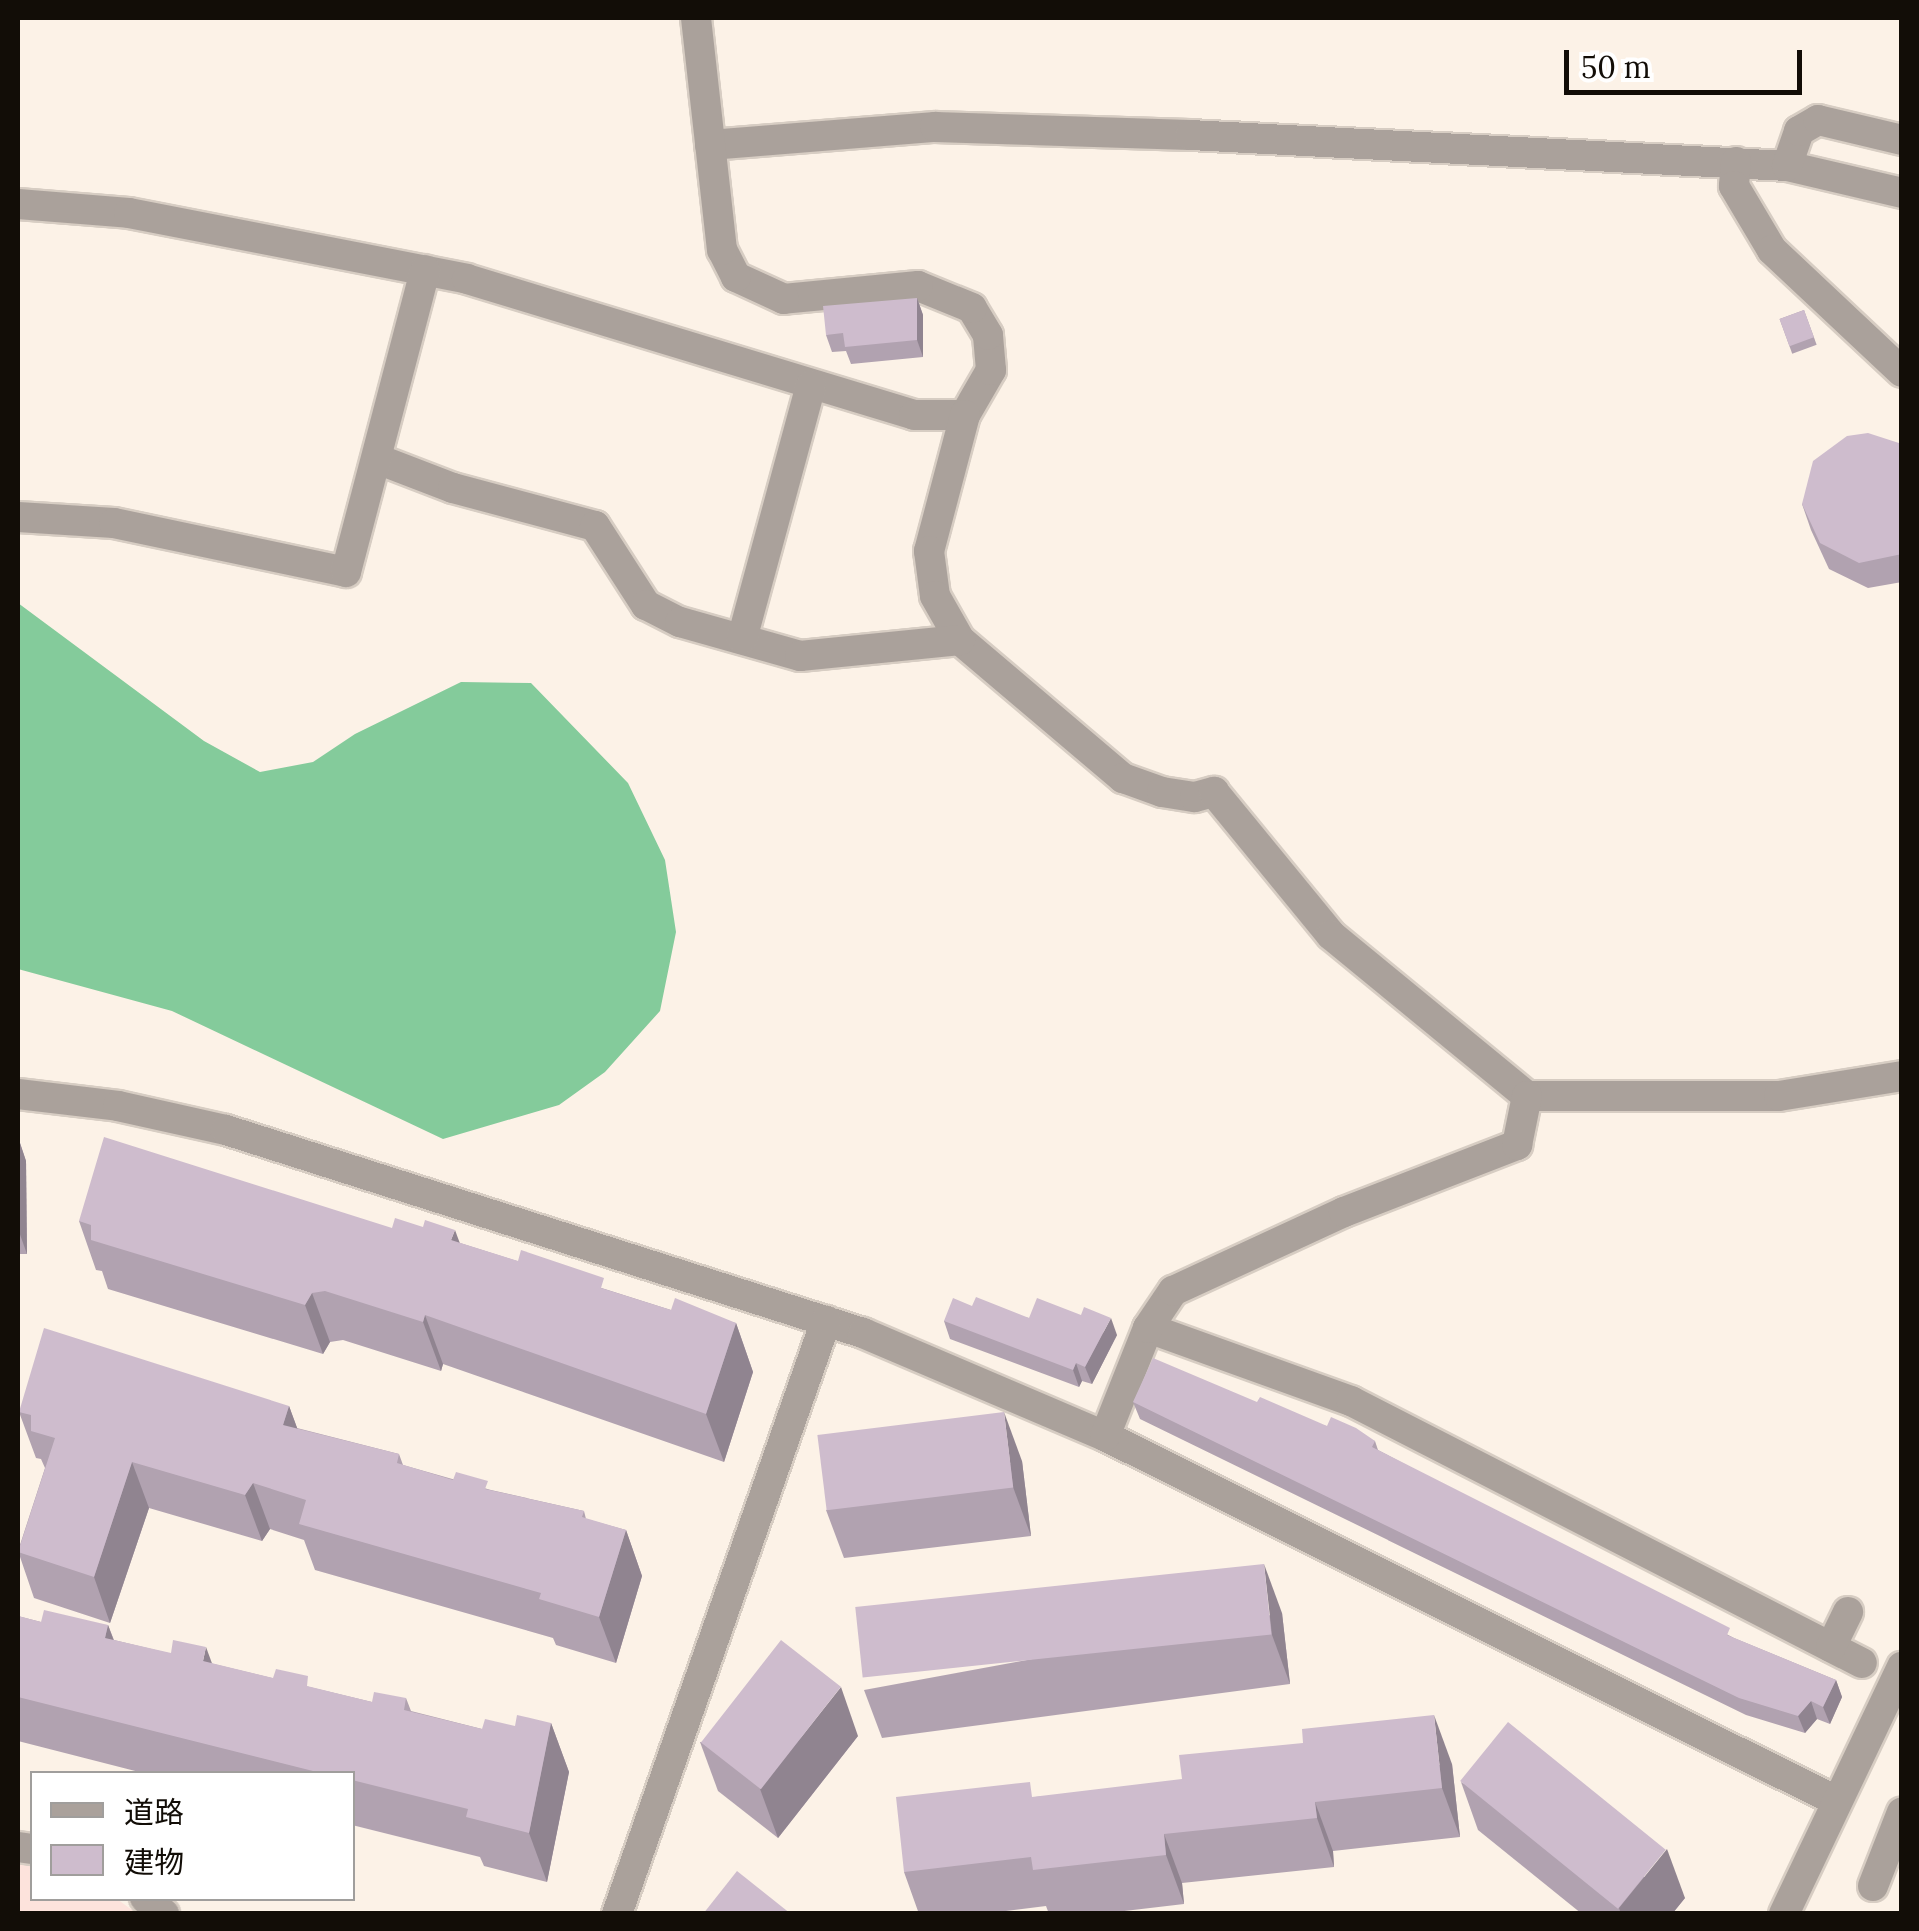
<!DOCTYPE html>
<html>
<head>
<meta charset="utf-8">
<style>
  body { margin:0 }
  #map { position:relative; width:1919px; height:1931px; overflow:hidden; background:#fcf2e7; font-family:Lora,"Noto Sans JP",serif }
  div>[style] { position:absolute }
  .commercial>* { inset:0; background:#fde3dc }
  .forest>* { inset:0; background:#84cb9b }
  .roads { filter:drop-shadow(2px 0 #d7cdc3) drop-shadow(-2px 0 #d7cdc3) drop-shadow(0 2px #d7cdc3) drop-shadow(0 -2px #d7cdc3) }
  .minor>* { height:30px; margin:-15px; padding:0 15px; transform-origin:15px; border-radius:15px; background:#aaa19b }
  .wall>* { inset:0; background:#b1a2b0; transform-origin:0 0 }
  .shaded-wall>* { inset:0; background:#908490 }
  .building>* { inset:0; background:#cebccd; transform-origin:0 0 }
  span { translate:-50% -50%; white-space:nowrap; text-align:center; line-height:1.15; -webkit-text-stroke:8px #fff; paint-order:stroke }
  .frame { position:absolute; inset:0; border:20px solid #120d07; pointer-events:none }
  .legend { position:absolute; left:30px; top:1771px; width:325px; height:130px; box-sizing:border-box; background:#fff; border:2px solid #a09e9c; margin:0; padding:12px 18px; list-style:none; font-size:30px; color:#120d07 }
  .legend li { display:flex; align-items:center; gap:20px; height:50px }
  .legend b { width:50px; border:2px solid #a09e9c }
  .scale { position:absolute; left:1564px; top:50px; width:238px; height:45px; box-sizing:border-box; border:5px solid #120d07; border-top:0; padding-left:12px; font-size:30px; line-height:35px; white-space:nowrap; color:#120d07; -webkit-text-stroke:8px #fff; paint-order:stroke }
</style>
</head>
<body>
<div id="map">
  <div class="commercial">
    <i style="clip-path:polygon(18px 1860px,32px 1862px,32px 1898px,117px 1899px,136px 1913px,18px 1913px)"></i>
  </div>
  <div class="forest">
    <i style="clip-path:polygon(18px 603px,204px 741px,260px 772px,313px 762px,355px 734px,461px 682px,531px 683px,628px 783px,665px 860px,676px 932px,660px 1011px,605px 1072px,559px 1105px,443px 1139px,172px 1011px,18px 969px)"></i>
  </div>
  <div class="roads">
    <div class="minor">
      <i style="left:710px;top:145px;width:226px;rotate:-4.6deg"></i>
      <i style="left:935px;top:127px;width:255px;rotate:1.8deg"></i>
      <i style="left:1190px;top:135px;width:598px;rotate:2.97deg"></i>
      <i style="left:1787px;top:166px;width:118px;rotate:13.2deg"></i>
      <i style="left:1736px;top:162px;width:24px;rotate:95deg"></i>
      <i style="left:1734px;top:186px;width:74px;rotate:59.3deg"></i>
      <i style="left:1772px;top:250px;width:178px;rotate:43.2deg"></i>
      <i style="left:1787px;top:166px;width:37px;rotate:-71deg"></i>
      <i style="left:1799px;top:131px;width:22px;rotate:-30deg"></i>
      <i style="left:1818px;top:120px;width:86px;rotate:13.4deg"></i>
      <i style="left:18px;top:204px;width:111px;rotate:4.6deg"></i>
      <i style="left:129px;top:213px;width:344px;rotate:11deg"></i>
      <i style="left:467px;top:279px;width:467px;rotate:16.9deg"></i>
      <i style="left:914px;top:415px;width:51px"></i>
      <i style="left:965px;top:415px;width:52px;rotate:-60deg"></i>
      <i style="left:991px;top:370px;width:35px;rotate:-95deg"></i>
      <i style="left:988px;top:335px;width:31px;rotate:-121deg"></i>
      <i style="left:972px;top:308px;width:58px;rotate:-157.8deg"></i>
      <i style="left:918px;top:286px;width:135px;rotate:174.5deg"></i>
      <i style="left:784px;top:299px;width:53px;rotate:-155.4deg"></i>
      <i style="left:736px;top:277px;width:30px;rotate:-117deg"></i>
      <i style="left:722px;top:250px;width:233px;rotate:-96.4deg"></i>
      <i style="left:965px;top:415px;width:141px;rotate:104.8deg"></i>
      <i style="left:929px;top:551px;width:45px;rotate:82.4deg"></i>
      <i style="left:935px;top:596px;width:51px;rotate:60.4deg"></i>
      <i style="left:960px;top:640px;width:214px;rotate:40.3deg"></i>
      <i style="left:1123px;top:778px;width:41px;rotate:19.7deg"></i>
      <i style="left:1162px;top:792px;width:33px;rotate:9deg"></i>
      <i style="left:1195px;top:797px;width:20px;rotate:-15deg"></i>
      <i style="left:1214px;top:792px;width:185px;rotate:50.7deg"></i>
      <i style="left:1331px;top:935px;width:254px;rotate:39.4deg"></i>
      <i style="left:1527px;top:1096px;width:252px"></i>
      <i style="left:1779px;top:1096px;width:125px;rotate:-9.2deg"></i>
      <i style="left:380px;top:460px;width:78px;rotate:21deg"></i>
      <i style="left:453px;top:488px;width:147px;rotate:15deg"></i>
      <i style="left:595px;top:526px;width:94px;rotate:57.2deg"></i>
      <i style="left:646px;top:605px;width:38px;rotate:27deg"></i>
      <i style="left:680px;top:622px;width:125px;rotate:15.8deg"></i>
      <i style="left:800px;top:656px;width:161px;rotate:-5.7deg"></i>
      <i style="left:18px;top:517px;width:96px;rotate:3.6deg"></i>
      <i style="left:114px;top:523px;width:237px;rotate:11.9deg"></i>
      <i style="left:346px;top:572px;width:312px;rotate:-75.3deg"></i>
      <i style="left:742px;top:639px;width:263px;rotate:-74.8deg"></i>
      <i style="left:18px;top:1094px;width:101px;rotate:6.8deg"></i>
      <i style="left:118px;top:1106px;width:111px;rotate:12.5deg"></i>
      <i style="left:226px;top:1130px;width:669px;rotate:17.68deg"></i>
      <i style="left:863px;top:1333px;width:263px;rotate:23.1deg"></i>
      <i style="left:1105px;top:1436px;width:817px;rotate:26.53deg"></i>
      <i style="left:1148px;top:1328px;width:216px;rotate:19.8deg"></i>
      <i style="left:1351px;top:1401px;width:574px;rotate:27.15deg"></i>
      <i style="left:1105px;top:1436px;width:116px;rotate:-68.3deg"></i>
      <i style="left:1148px;top:1328px;width:45px;rotate:-56deg"></i>
      <i style="left:1173px;top:1291px;width:188px;rotate:-24.8deg"></i>
      <i style="left:1344px;top:1212px;width:186px;rotate:-21.2deg"></i>
      <i style="left:1517px;top:1145px;width:50px;rotate:-78.5deg"></i>
      <i style="left:1831px;top:1647px;width:39px;rotate:-64deg"></i>
      <i style="left:18px;top:1847px;width:14px;rotate:8deg"></i>
      <i style="left:1873px;top:1886px;width:79px;rotate:-68.6deg"></i>
      <i style="left:145px;top:1898px;width:25px;rotate:40deg"></i>
      <i style="left:617px;top:1914px;width:629px;rotate:-70.59deg"></i>
      <i style="left:1784px;top:1914px;width:274px;rotate:-64.5deg"></i>
    </div>
  </div>
  <div class="wall">
    <i style="clip-path:polygon(917px 298px,923px 315px,923px 357px,851px 364px,846px 351px,832px 352px,826px 335px)"></i>
    <i style="left:1804px;top:310px;width:37px;height:26px;rotate:70deg"></i>
    <i style="clip-path:polygon(1902px 444px,1902px 582px,1868px 588px,1829px 569px,1811px 530px,1802px 504px)"></i>
    <i style="clip-path:polygon(18px 1137px,26px 1161px,27px 1254px,18px 1254px)"></i>
    <i style="clip-path:polygon(79px 1221px,392px 1228px,460px 1243px,671px 1310px,736px 1323px,753px 1372px,724px 1462px,443px 1364px,441px 1371px,343px 1340px,330px 1342px,323px 1354px,108px 1289px,102px 1271px,96px 1270px)"></i>
    <i style="clip-path:polygon(972px 1306px,1029px 1318px,1117px 1335px,1092px 1384px,1082px 1381px,1079px 1387px,950px 1339px,944px 1321px)"></i>
    <i style="clip-path:polygon(1133px 1402px,1327px 1426px,1375px 1441px,1378px 1450px,1734px 1638px,1836px 1680px,1842px 1697px,1830px 1724px,1817px 1719px,1805px 1733px,1746px 1715px,1140px 1419px)"></i>
    <i style="clip-path:polygon(289px 1406px,297px 1428px,399px 1454px,403px 1465px,491px 1490px,584px 1511px,586px 1519px,626px 1530px,642px 1576px,616px 1663px,556px 1645px,553px 1638px,315px 1570px,304px 1540px,270px 1529px,262px 1541px,149px 1508px,110px 1623px,34px 1598px,18px 1551px,45px 1468px,41px 1459px,36px 1458px,19px 1412px)"></i>
    <i style="clip-path:polygon(1022px 1461px,1031px 1536px,844px 1558px,826px 1510px)"></i>
    <i style="clip-path:polygon(1282px 1613px,1290px 1684px,882px 1738px,864px 1690px)"></i>
    <i style="clip-path:polygon(18px 1616px,41px 1622px,108px 1625px,114px 1640px,372px 1702px,406px 1698px,411px 1711px,482px 1729px,551px 1723px,569px 1772px,547px 1882px,484px 1866px,480px 1857px,352px 1825px,352px 1774px,147px 1774px,18px 1741px)"></i>
    <i style="clip-path:polygon(858px 1736px,778px 1838px,718px 1791px,700px 1742px)"></i>
    <i style="clip-path:polygon(1452px 1764px,1460px 1837px,1333px 1851px,1334px 1867px,1182px 1883px,1184px 1904px,1099px 1914px,1049px 1914px,1046px 1906px,982px 1914px,919px 1914px,904px 1872px,1035px 1797px)"></i>
    <i style="clip-path:polygon(1461px 1782px,1685px 1898px,1672px 1914px,1582px 1914px,1478px 1830px)"></i>
  </div>
  <div class="shaded-wall">
    <i style="clip-path:polygon(917px 298px,923px 315px,923px 357px,917px 340px)"></i>
    <i style="clip-path:polygon(18px 1137px,26px 1161px,27px 1254px,18px 1229px)"></i>
    <i style="clip-path:polygon(455px 1230px,473px 1279px,451px 1240px)"></i>
    <i style="clip-path:polygon(312px 1293px,330px 1342px,323px 1354px,305px 1305px)"></i>
    <i style="clip-path:polygon(425px 1315px,443px 1364px,441px 1371px,423px 1322px)"></i>
    <i style="clip-path:polygon(1111px 1318px,1117px 1335px,1092px 1384px,1085px 1367px)"></i>
    <i style="clip-path:polygon(736px 1323px,753px 1372px,724px 1462px,706px 1414px)"></i>
    <i style="clip-path:polygon(1076px 1363px,1082px 1381px,1079px 1387px,1073px 1370px)"></i>
    <i style="clip-path:polygon(289px 1406px,306px 1452px,283px 1425px)"></i>
    <i style="clip-path:polygon(1004px 1412px,1022px 1461px,1031px 1536px,1013px 1487px)"></i>
    <i style="clip-path:polygon(132px 1462px,149px 1508px,110px 1623px,94px 1577px)"></i>
    <i style="clip-path:polygon(253px 1483px,270px 1529px,262px 1541px,245px 1495px)"></i>
    <i style="clip-path:polygon(626px 1530px,642px 1576px,616px 1663px,599px 1617px)"></i>
    <i style="clip-path:polygon(1264px 1564px,1282px 1613px,1290px 1684px,1272px 1635px)"></i>
    <i style="clip-path:polygon(108px 1625px,126px 1674px,105px 1638px)"></i>
    <i style="clip-path:polygon(206px 1647px,224px 1696px,203px 1661px)"></i>
    <i style="clip-path:polygon(1836px 1680px,1842px 1697px,1830px 1724px,1823px 1707px)"></i>
    <i style="clip-path:polygon(841px 1687px,858px 1736px,778px 1838px,760px 1789px)"></i>
    <i style="clip-path:polygon(1811px 1701px,1817px 1719px,1805px 1733px,1798px 1716px)"></i>
    <i style="clip-path:polygon(1434px 1715px,1452px 1764px,1460px 1837px,1442px 1788px)"></i>
    <i style="clip-path:polygon(551px 1723px,569px 1772px,547px 1882px,529px 1833px)"></i>
    <i style="clip-path:polygon(1315px 1802px,1333px 1851px,1334px 1867px,1317px 1818px)"></i>
    <i style="clip-path:polygon(1164px 1834px,1182px 1883px,1184px 1904px,1166px 1855px)"></i>
    <i style="clip-path:polygon(1667px 1849px,1685px 1898px,1672px 1914px,1621px 1914px,1619px 1908px)"></i>
  </div>
  <div class="building">
    <i style="clip-path:polygon(917px 298px,917px 340px,845px 347px,843px 333px,826px 335px,823px 306px)"></i>
    <i style="left:1804px;top:310px;width:29px;height:26px;rotate:70deg"></i>
    <i style="clip-path:polygon(1868px 433px,1902px 444px,1902px 554px,1859px 563px,1820px 543px,1802px 504px,1813px 461px,1847px 436px)"></i>
    <i style="clip-path:polygon(104px 1137px,392px 1228px,395px 1218px,423px 1227px,425px 1220px,455px 1230px,451px 1240px,518px 1261px,521px 1250px,604px 1278px,601px 1288px,671px 1310px,675px 1298px,736px 1323px,706px 1414px,425px 1315px,423px 1322px,325px 1291px,312px 1293px,305px 1305px,91px 1240px,91px 1225px,79px 1221px)"></i>
    <i style="clip-path:polygon(976px 1297px,1029px 1318px,1037px 1298px,1081px 1315px,1084px 1307px,1111px 1318px,1085px 1367px,1076px 1363px,1073px 1370px,944px 1321px,953px 1298px,972px 1306px)"></i>
    <i style="clip-path:polygon(44px 1328px,289px 1406px,283px 1425px,399px 1454px,397px 1463px,453px 1480px,456px 1472px,488px 1481px,485px 1489px,584px 1511px,582px 1517px,626px 1530px,599px 1617px,539px 1599px,541px 1593px,299px 1524px,306px 1500px,253px 1483px,245px 1495px,132px 1462px,94px 1577px,18px 1552px,55px 1438px,31px 1431px,31px 1415px,19px 1412px)"></i>
    <i style="clip-path:polygon(1153px 1358px,1257px 1402px,1260px 1397px,1327px 1426px,1331px 1417px,1356px 1428px,1375px 1441px,1372px 1447px,1730px 1628px,1727px 1635px,1836px 1680px,1823px 1707px,1811px 1701px,1798px 1716px,1739px 1698px,1133px 1402px)"></i>
    <i style="left:1004px;top:1412px;width:76px;height:188px;rotate:83deg"></i>
    <i style="left:1264px;top:1564px;width:71px;height:411px;rotate:84deg"></i>
    <i style="clip-path:polygon(44px 1610px,108px 1625px,105px 1638px,171px 1653px,173px 1640px,206px 1647px,203px 1661px,273px 1678px,276px 1669px,308px 1676px,307px 1686px,372px 1702px,374px 1692px,406px 1698px,404px 1710px,482px 1729px,485px 1719px,515px 1726px,517px 1715px,551px 1723px,529px 1833px,466px 1817px,468px 1809px,352px 1780px,352px 1774px,325px 1774px,18px 1697px,18px 1616px,41px 1622px)"></i>
    <i style="left:781px;top:1640px;width:76px;height:130px;rotate:38deg"></i>
    <i style="clip-path:polygon(1434px 1715px,1442px 1788px,1315px 1802px,1317px 1818px,1164px 1834px,1166px 1855px,1033px 1870px,1031px 1857px,904px 1872px,896px 1797px,1030px 1782px,1032px 1797px,1182px 1779px,1179px 1755px,1303px 1743px,1302px 1729px)"></i>
    <i style="left:1508px;top:1722px;width:203px;height:76px;rotate:39deg"></i>
    <i style="clip-path:polygon(737px 1871px,791px 1914px,703px 1914px)"></i>
  </div>
  <div class="frame"></div>
  <ul class="legend">
  <li><b style="height:12px;background:#aaa19b"></b>道路</li>
  <li><b style="height:28px;background:#cebccd"></b>建物</li>
  </ul>
  <div class="scale">50 m</div>
</div>
</body>
</html>
